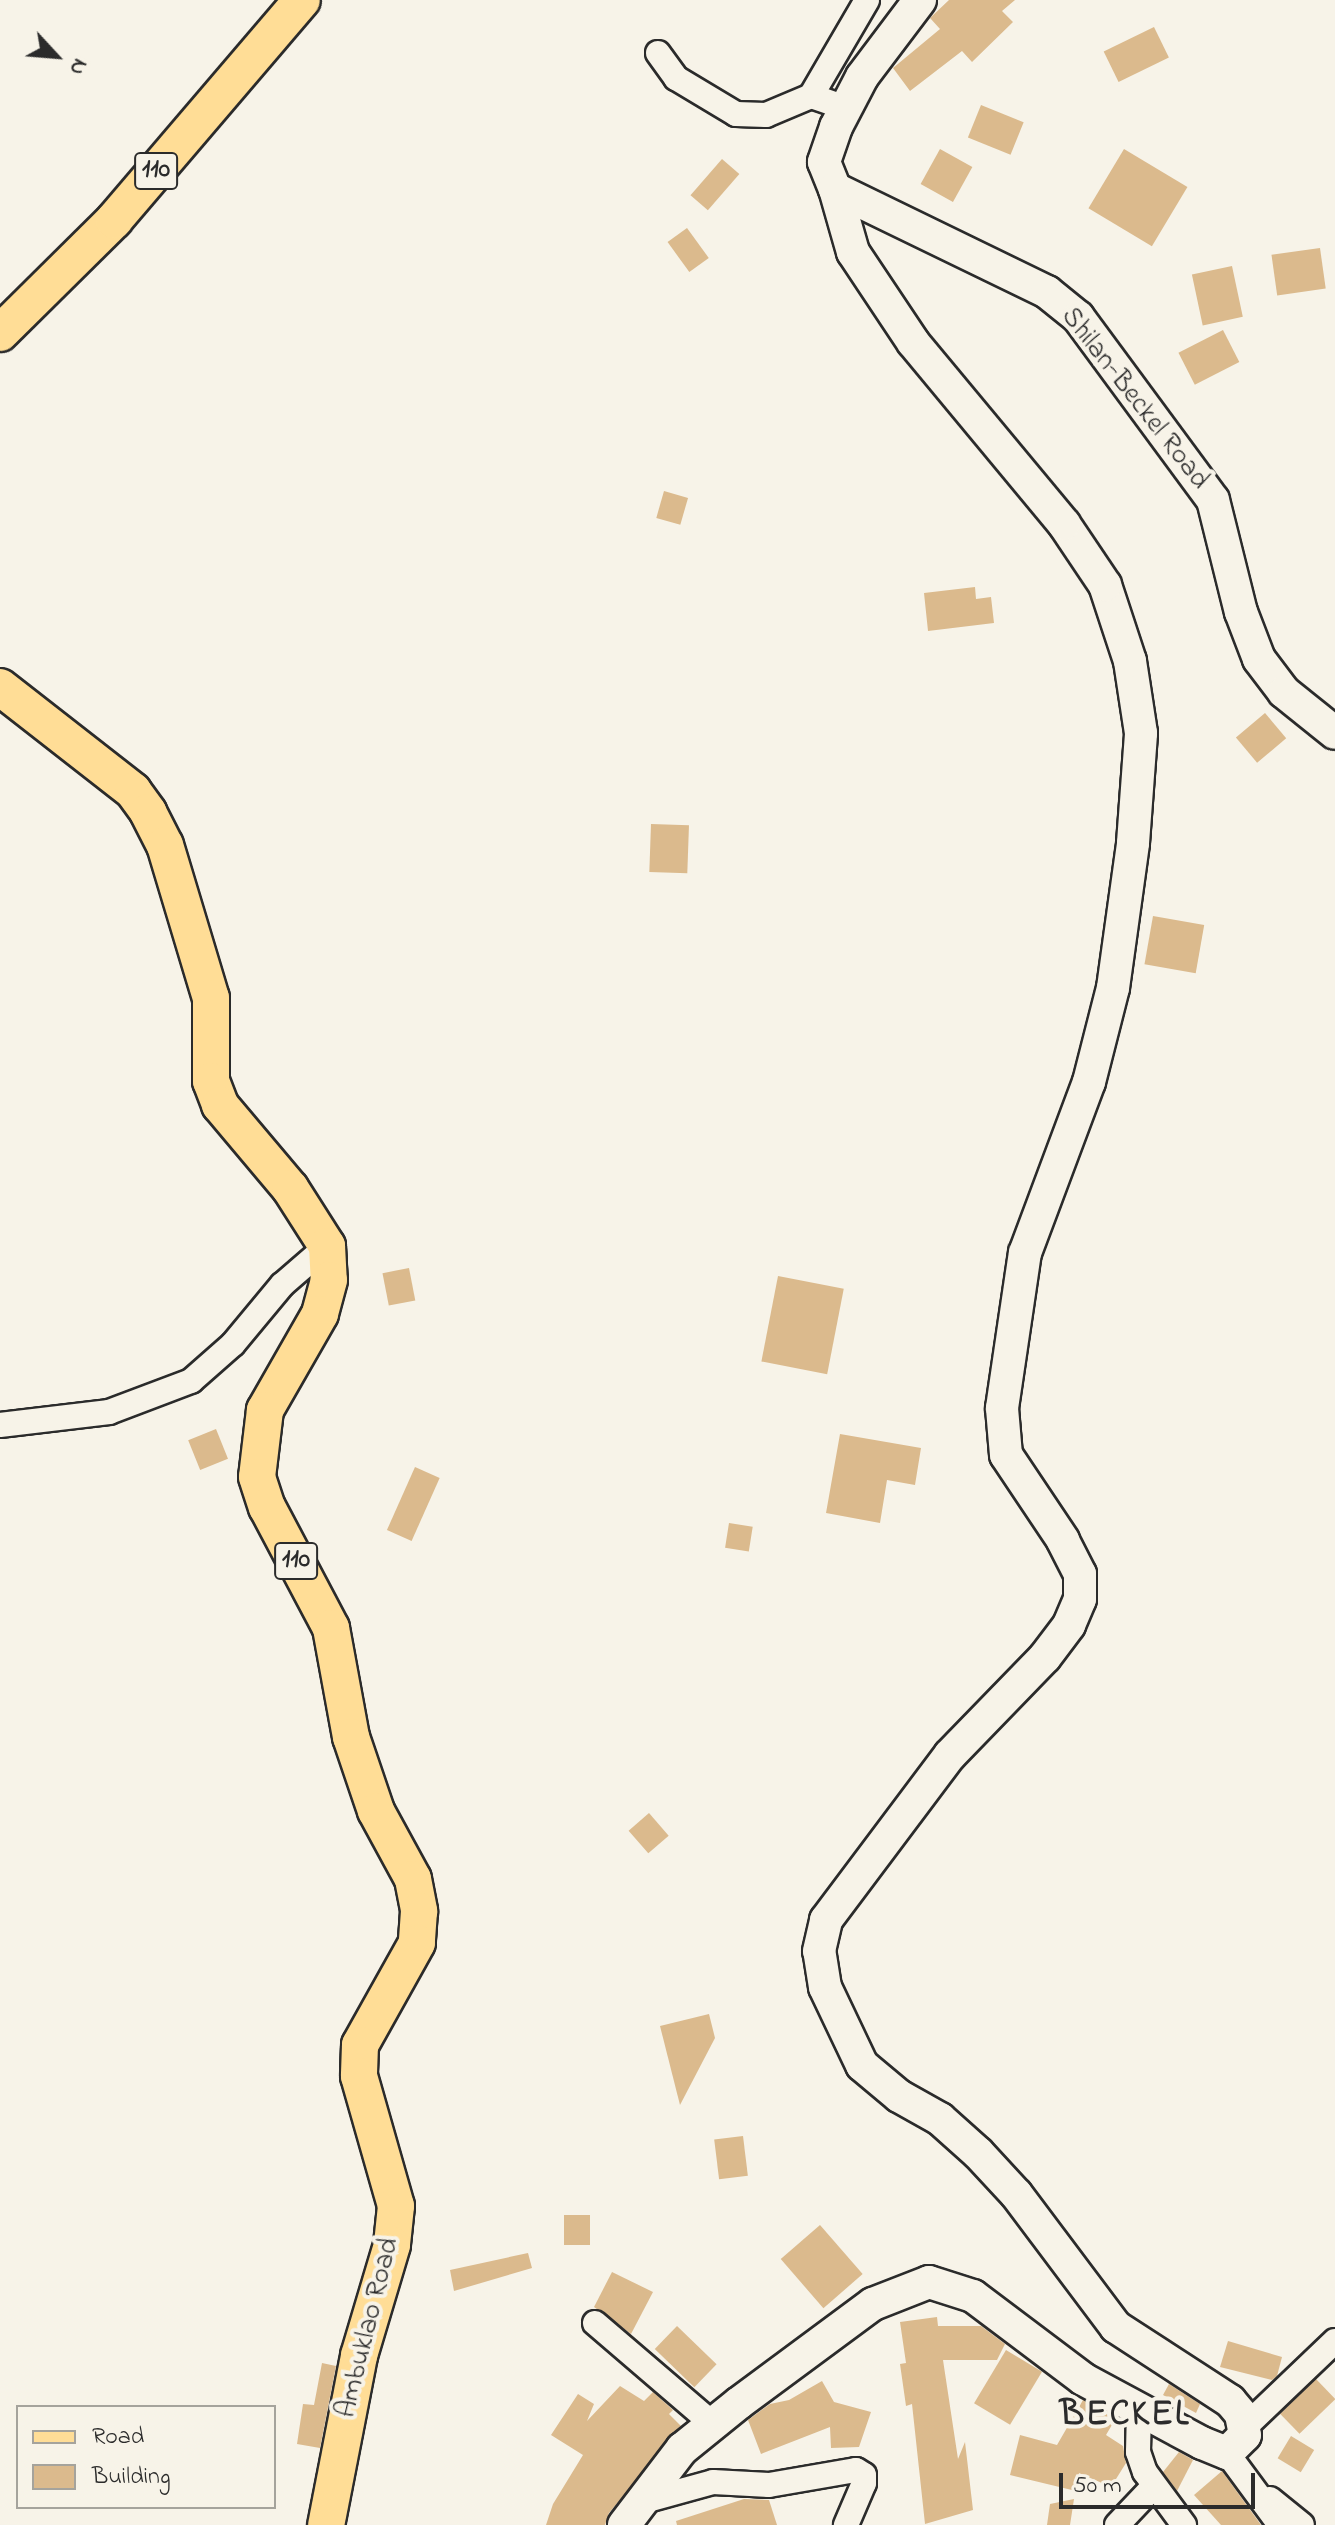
<!DOCTYPE html>
<html>
<head>
<meta charset="utf-8">
<style>
  body { margin:0 }
  #map { position:relative; width:1335px; height:2525px; overflow:hidden; background:#f7f3e8; font-family:"Indie Flower",sans-serif }
  div>[style] { position:absolute }
  .building>* { inset:0; background:#dbba8d; transform-origin:0 0 }
  .roads { filter:drop-shadow(2px 0 #2b2b2b) drop-shadow(-2px 0 #2b2b2b) drop-shadow(0 2px #2b2b2b) drop-shadow(0 -2px #2b2b2b) }
  .street>* { height:24px; margin:-12px; padding:0 12px; transform-origin:12px; border-radius:12px; background:#f7f3e8 }
  .secondary>* { height:32px; margin:-16px; padding:0 16px; transform-origin:16px; border-radius:16px; background:#f7f3e8 }
  .primary>* { height:36px; margin:-18px; padding:0 18px; transform-origin:18px; border-radius:18px; background:#ffdd96 }
  span { translate:-50% -50%; white-space:nowrap; text-align:center; line-height:1.15; -webkit-text-stroke:8px #f7f3e8; paint-order:stroke }
  .shield-label span { padding:2px 6px; background:#f7f3e8; border:2px solid; border-radius:6px; -webkit-text-stroke-width:0 }
  .shield-label { font-size:26px; color:#2b2b2b; font-weight:700 }
  .street-label { font-size:28px; color:#2b2b2b }
  .district-label { font-size:36px; color:#2b2b2b; font-weight:700; letter-spacing:2px }
  .legend { position:absolute; left:16px; top:2405px; width:260px; height:104px; box-sizing:border-box; background:#f7f3e8; border:2px solid #a5a39c; margin:0; padding:10px 14px; list-style:none; font-size:24px; color:#2b2b2b }
  .legend li { display:flex; align-items:center; gap:16px; height:40px }
  .legend b { width:40px; border:2px solid #a5a39c }
  .north { position:absolute; left:16px; top:16px; width:80px; height:80px; -webkit-text-stroke:6px #f7f3e8; paint-order:stroke; rotate:116deg; font-size:22px; font-weight:700; line-height:32px; text-align:center; color:#2b2b2b }
  .north::after { content:''; display:block; margin:auto; width:28px; height:36px; background:#2b2b2b; clip-path:polygon(50% 0,100% 100%,50% 72%,0 100%) }
  .scale { position:absolute; left:1059px; top:2473px; width:196px; height:36px; box-sizing:border-box; border:4px solid #2b2b2b; border-top:0; padding-left:10px; font-size:24px; line-height:28px; white-space:nowrap; color:#2b2b2b; -webkit-text-stroke:6px #f7f3e8; paint-order:stroke }
</style>
</head>
<body>
<div id="map">
  <div class="building">
    <i style="clip-path:polygon(949px 0,1015px 0,1002px 11px,1013px 22px,972px 62px,962px 51px,910px 91px,893px 68px,940px 29px,930px 18px)"></i>
    <i style="left:1154px;top:27px;width:34px;height:56px;rotate:64deg"></i>
    <i style="left:981px;top:105px;width:46px;height:35px;rotate:22deg"></i>
    <i style="left:940px;top:149px;width:37px;height:40px;rotate:29deg"></i>
    <i style="left:1124px;top:149px;width:74px;height:69px;rotate:31deg"></i>
    <i style="left:722px;top:159px;width:23px;height:48px;rotate:41deg"></i>
    <i style="left:687px;top:228px;width:37px;height:24px;rotate:54deg"></i>
    <i style="left:1320px;top:248px;width:41px;height:49px;rotate:82deg"></i>
    <i style="left:1232px;top:266px;width:52px;height:41px;rotate:78deg"></i>
    <i style="left:1223px;top:330px;width:36px;height:50px;rotate:63deg"></i>
    <i style="left:664px;top:491px;width:25px;height:28px;rotate:16deg"></i>
    <i style="clip-path:polygon(975px 587px,976px 599px,991px 597px,994px 623px,928px 631px,924px 593px)"></i>
    <i style="left:1265px;top:713px;width:33px;height:38px;rotate:50deg"></i>
    <i style="left:651px;top:824px;width:38px;height:48px;rotate:2deg"></i>
    <i style="left:1153px;top:916px;width:52px;height:49px;rotate:10deg"></i>
    <i style="left:409px;top:1268px;width:33px;height:27px;rotate:79deg"></i>
    <i style="left:778px;top:1276px;width:67px;height:87px;rotate:11deg"></i>
    <i style="left:216px;top:1429px;width:32px;height:30px;rotate:68deg"></i>
    <i style="clip-path:polygon(840px 1434px,921px 1448px,915px 1485px,887px 1480px,880px 1523px,826px 1513px)"></i>
    <i style="left:415px;top:1467px;width:27px;height:69px;rotate:24deg"></i>
    <i style="left:729px;top:1523px;width:24px;height:25px;rotate:9deg"></i>
    <i style="left:649px;top:1813px;width:30px;height:27px;rotate:49deg"></i>
    <i style="clip-path:polygon(709px 2014px,715px 2038px,680px 2105px,660px 2026px)"></i>
    <i style="left:743px;top:2136px;width:40px;height:29px;rotate:83deg"></i>
    <i style="left:564px;top:2215px;width:26px;height:30px"></i>
    <i style="left:820px;top:2225px;width:65px;height:52px;rotate:49deg"></i>
    <i style="clip-path:polygon(528px 2253px,532px 2268px,454px 2291px,450px 2270px)"></i>
    <i style="clip-path:polygon(612px 2272px,653px 2292px,631px 2334px,594px 2307px)"></i>
    <i style="clip-path:polygon(937px 2317px,938px 2326px,981px 2326px,1005px 2344px,997px 2360px,943px 2360px,958px 2459px,965px 2442px,973px 2510px,925px 2524px,912px 2404px,906px 2406px,900px 2364px,906px 2363px,900px 2322px)"></i>
    <i style="left:677px;top:2326px;width:55px;height:32px;rotate:44deg"></i>
    <i style="clip-path:polygon(1228px 2341px,1282px 2357px,1277px 2376px,1272px 2380px,1220px 2367px)"></i>
    <i style="left:1006px;top:2350px;width:42px;height:62px;rotate:31deg"></i>
    <i style="clip-path:polygon(322px 2363px,336px 2366px,320px 2448px,297px 2444px,303px 2404px,314px 2405px)"></i>
    <i style="left:1316px;top:2379px;width:28px;height:50px;rotate:46deg"></i>
    <i style="clip-path:polygon(822px 2381px,834px 2402px,871px 2412px,859px 2447px,831px 2448px,830px 2427px,761px 2454px,748px 2420px,770px 2404px,789px 2400px)"></i>
    <i style="clip-path:polygon(1169px 2384px,1200px 2404px,1196px 2413px,1163px 2395px)"></i>
    <i style="clip-path:polygon(620px 2386px,644px 2401px,653px 2392px,673px 2410px,669px 2414px,681px 2426px,609px 2513px,605px 2525px,546px 2525px,553px 2504px,583px 2455px,551px 2435px,578px 2394px,594px 2404px,587px 2421px)"></i>
    <i style="clip-path:polygon(1083px 2400px,1116px 2418px,1106px 2435px,1123px 2446px,1126px 2463px,1111px 2487px,1079px 2473px,1076px 2491px,1010px 2475px,1020px 2435px,1057px 2445px)"></i>
    <i style="left:1291px;top:2436px;width:27px;height:26px;rotate:31deg"></i>
    <i style="clip-path:polygon(1179px 2452px,1193px 2460px,1177px 2491px,1163px 2472px)"></i>
    <i style="clip-path:polygon(1222px 2471px,1261px 2525px,1221px 2525px,1194px 2495px)"></i>
    <i style="clip-path:polygon(744px 2499px,769px 2500px,777px 2525px,677px 2525px,676px 2521px)"></i>
    <i style="clip-path:polygon(1074px 2499px,1070px 2525px,1047px 2525px,1050px 2504px)"></i>
  </div>
  <div class="roads">
    <div class="street">
      <i style="left:658px;top:53px;width:31px;rotate:54deg"></i>
      <i style="left:676px;top:78px;width:70px;rotate:31deg"></i>
      <i style="left:736px;top:114px;width:30px;rotate:2deg"></i>
      <i style="left:766px;top:115px;width:49px;rotate:-22.9deg"></i>
      <i style="left:846px;top:108px;width:37px;rotate:-161deg"></i>
      <i style="left:811px;top:96px;width:111px;rotate:-59.7deg"></i>
      <i style="left:0;top:1425px;width:110px;rotate:-6.8deg"></i>
      <i style="left:109px;top:1412px;width:88px;rotate:-20.7deg"></i>
      <i style="left:191px;top:1381px;width:56px;rotate:-41.4deg"></i>
      <i style="left:233px;top:1344px;width:77px;rotate:-50.3deg"></i>
      <i style="left:282px;top:1285px;width:60px;rotate:-40.9deg"></i>
      <i style="left:595px;top:2323px;width:155px;rotate:40.6deg"></i>
      <i style="left:1139px;top:2408px;width:44px;rotate:91.3deg"></i>
      <i style="left:1138px;top:2452px;width:21px;rotate:71deg"></i>
      <i style="left:1145px;top:2472px;width:66px;rotate:53.7deg"></i>
      <i style="left:1246px;top:2426px;width:123px;rotate:-43.7deg"></i>
      <i style="left:1227px;top:2453px;width:89px;rotate:53.6deg"></i>
      <i style="left:1270px;top:2499px;width:41px;rotate:39.1deg"></i>
      <i style="left:637px;top:2503px;width:79px;rotate:-15.4deg"></i>
      <i style="left:713px;top:2482px;width:56px;rotate:3.1deg"></i>
      <i style="left:769px;top:2485px;width:88px;rotate:-9.8deg"></i>
      <i style="left:856px;top:2470px;width:9px;rotate:32deg"></i>
      <i style="left:864px;top:2475px;width:8px;rotate:90deg"></i>
      <i style="left:864px;top:2483px;width:46px;rotate:113.2deg"></i>
      <i style="left:1117px;top:2525px;width:52px;rotate:-46.5deg"></i>
    </div>
    <div class="secondary">
      <i style="left:920px;top:0;width:96px;rotate:127deg"></i>
      <i style="left:862px;top:77px;width:56px;rotate:117.5deg"></i>
      <i style="left:836px;top:127px;width:37px;rotate:109deg"></i>
      <i style="left:824px;top:162px;width:29px;rotate:68deg"></i>
      <i style="left:835px;top:189px;width:236px;rotate:25.9deg"></i>
      <i style="left:1047px;top:292px;width:40px;rotate:39deg"></i>
      <i style="left:1078px;top:317px;width:227px;rotate:53.6deg"></i>
      <i style="left:1213px;top:500px;width:115px;rotate:76deg"></i>
      <i style="left:1241px;top:612px;width:50px;rotate:69deg"></i>
      <i style="left:1259px;top:659px;width:41px;rotate:52.9deg"></i>
      <i style="left:1284px;top:692px;width:65px;rotate:38.8deg"></i>
      <i style="left:624px;top:2525px;width:96px;rotate:-52.7deg"></i>
      <i style="left:682px;top:2449px;width:73px;rotate:-38.9deg"></i>
      <i style="left:739px;top:2403px;width:167px;rotate:-36.5deg"></i>
      <i style="left:873px;top:2304px;width:60px;rotate:-21.4deg"></i>
      <i style="left:929px;top:2282px;width:46px;rotate:17.7deg"></i>
      <i style="left:973px;top:2296px;width:138px;rotate:37deg"></i>
      <i style="left:1083px;top:2379px;width:135px;rotate:28.3deg"></i>
      <i style="left:1202px;top:2443px;width:27px;rotate:22deg"></i>
      <i style="left:1227px;top:2453px;width:25px;rotate:-45deg"></i>
      <i style="left:1245px;top:2435px;width:21px;rotate:-101deg"></i>
      <i style="left:1241px;top:2414px;width:17px;rotate:-130deg"></i>
      <i style="left:1230px;top:2401px;width:136px;rotate:-147deg"></i>
      <i style="left:1116px;top:2327px;width:166px;rotate:-126.9deg"></i>
      <i style="left:1016px;top:2194px;width:56px;rotate:-132.8deg"></i>
      <i style="left:978px;top:2153px;width:51px;rotate:-138.2deg"></i>
      <i style="left:940px;top:2119px;width:47px;rotate:-150.7deg"></i>
      <i style="left:899px;top:2096px;width:48px;rotate:-140deg"></i>
      <i style="left:862px;top:2065px;width:86px;rotate:-115.4deg"></i>
      <i style="left:825px;top:1987px;width:36px;rotate:-99deg"></i>
      <i style="left:819px;top:1951px;width:32px;rotate:-77deg"></i>
      <i style="left:826px;top:1920px;width:206px;rotate:-53.1deg"></i>
      <i style="left:950px;top:1755px;width:136px;rotate:-45.9deg"></i>
      <i style="left:1045px;top:1657px;width:40px;rotate:-53deg"></i>
      <i style="left:1069px;top:1625px;width:28px;rotate:-67deg"></i>
      <i style="left:1080px;top:1599px;width:25px;rotate:-90deg"></i>
      <i style="left:1080px;top:1574px;width:38px;rotate:-117deg"></i>
      <i style="left:1063px;top:1540px;width:102px;rotate:-123.8deg"></i>
      <i style="left:1006px;top:1455px;width:47px;rotate:-94.9deg"></i>
      <i style="left:1002px;top:1408px;width:157px;rotate:-81.6deg"></i>
      <i style="left:1025px;top:1253px;width:183px;rotate:-69.5deg"></i>
      <i style="left:1089px;top:1082px;width:97px;rotate:-75.7deg"></i>
      <i style="left:1113px;top:988px;width:146px;rotate:-82.1deg"></i>
      <i style="left:1133px;top:843px;width:110px;rotate:-85.8deg"></i>
      <i style="left:1141px;top:733px;width:73px;rotate:-98.7deg"></i>
      <i style="left:1130px;top:661px;width:80px;rotate:-108.2deg"></i>
      <i style="left:1105px;top:585px;width:73px;rotate:-123.9deg"></i>
      <i style="left:1064px;top:524px;width:236px;rotate:-129.7deg"></i>
      <i style="left:913px;top:342px;width:108px;rotate:-123.7deg"></i>
      <i style="left:853px;top:252px;width:66px;rotate:-105.9deg"></i>
    </div>
    <div class="primary">
      <i style="left:0;top:333px;width:161px;rotate:-44.7deg"></i>
      <i style="left:114px;top:220px;width:289px;rotate:-49.5deg"></i>
      <i style="left:0;top:687px;width:169px;rotate:38deg"></i>
      <i style="left:133px;top:791px;width:26px;rotate:54deg"></i>
      <i style="left:148px;top:812px;width:37px;rotate:63deg"></i>
      <i style="left:165px;top:845px;width:160px;rotate:73.3deg"></i>
      <i style="left:211px;top:998px;width:83px;rotate:90deg"></i>
      <i style="left:211px;top:1081px;width:26px;rotate:69deg"></i>
      <i style="left:220px;top:1105px;width:109px;rotate:49.9deg"></i>
      <i style="left:290px;top:1188px;width:69px;rotate:57.5deg"></i>
      <i style="left:327px;top:1246px;width:34px;rotate:87deg"></i>
      <i style="left:329px;top:1280px;width:35px;rotate:105deg"></i>
      <i style="left:320px;top:1314px;width:111px;rotate:119.8deg"></i>
      <i style="left:265px;top:1410px;width:67px;rotate:96.8deg"></i>
      <i style="left:257px;top:1477px;width:32px;rotate:72deg"></i>
      <i style="left:267px;top:1507px;width:137px;rotate:62.1deg"></i>
      <i style="left:331px;top:1628px;width:111px;rotate:79.6deg"></i>
      <i style="left:351px;top:1737px;width:78px;rotate:71.3deg"></i>
      <i style="left:376px;top:1811px;width:77px;rotate:61.4deg"></i>
      <i style="left:413px;top:1879px;width:33px;rotate:79deg"></i>
      <i style="left:419px;top:1911px;width:32px;rotate:94deg"></i>
      <i style="left:417px;top:1943px;width:117px;rotate:119.2deg"></i>
      <i style="left:360px;top:2045px;width:31px;rotate:92deg"></i>
      <i style="left:359px;top:2076px;width:135px;rotate:74.1deg"></i>
      <i style="left:396px;top:2206px;width:39px;rotate:96deg"></i>
      <i style="left:392px;top:2245px;width:116px;rotate:106.6deg"></i>
      <i style="left:359px;top:2356px;width:172px;rotate:101deg"></i>
    </div>
  </div>
  <div class="shield-label">
    <span style="left:156px;top:171px">110</span>
    <span style="left:296px;top:1561px">110</span>
  </div>
  <div class="street-label">
    <span style="left:1134px;top:399px;rotate:52deg">Shilan-Beckel Road</span>
    <span style="left:369px;top:2328px;rotate:-76deg">Ambuklao Road</span>
  </div>
  <div class="district-label">
    <span style="left:1125px;top:2416px">BECKEL</span>
  </div>
  <ul class="legend">
  <li><b style="height:10px;background:#ffdd96"></b>Road</li>
  <li><b style="height:22px;background:#dbba8d"></b>Building</li>
  </ul>
  <div class="north">N</div>
  <div class="scale">50 m</div>
</div>
</body>
</html>
